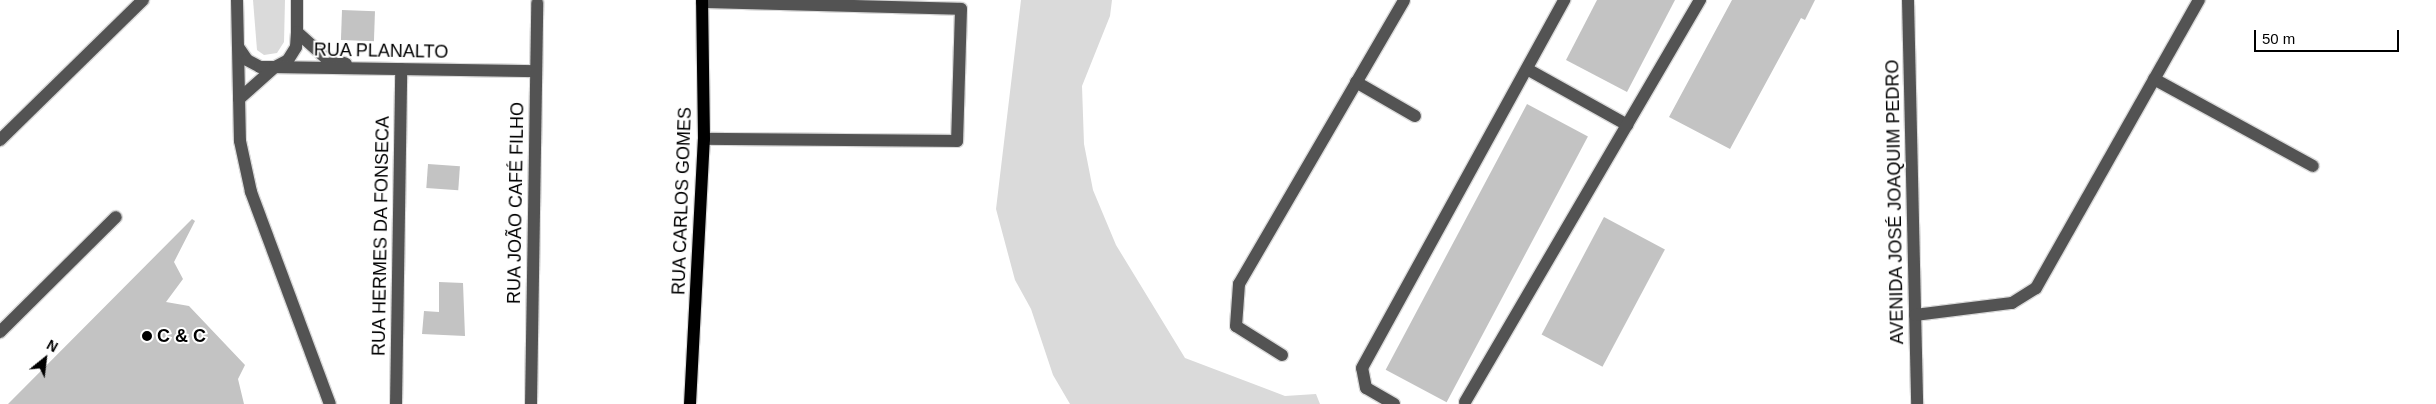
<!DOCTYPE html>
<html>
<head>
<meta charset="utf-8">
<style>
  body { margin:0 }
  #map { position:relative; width:2436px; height:404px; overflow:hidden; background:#fff; font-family:Helvetica,sans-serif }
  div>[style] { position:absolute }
  .green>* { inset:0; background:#dadada }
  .building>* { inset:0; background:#c3c3c3; transform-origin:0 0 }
  .roads { filter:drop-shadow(1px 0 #dbdbdb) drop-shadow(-1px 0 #dbdbdb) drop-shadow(0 1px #dbdbdb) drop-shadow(0 -1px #dbdbdb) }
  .minor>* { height:12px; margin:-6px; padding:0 6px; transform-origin:6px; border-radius:6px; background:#535353 }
  .major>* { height:12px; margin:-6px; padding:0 6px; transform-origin:6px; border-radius:6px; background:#000 }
  .dots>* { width:14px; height:14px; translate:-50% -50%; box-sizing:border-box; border:2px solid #fff; border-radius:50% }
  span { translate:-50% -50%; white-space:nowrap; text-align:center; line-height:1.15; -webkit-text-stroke:4px #fff; paint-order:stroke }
  .street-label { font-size:18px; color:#000 }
  .poi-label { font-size:18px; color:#000; font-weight:700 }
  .left { translate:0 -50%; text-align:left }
  .north { position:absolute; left:20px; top:334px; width:50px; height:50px; -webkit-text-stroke:4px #fff; paint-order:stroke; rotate:29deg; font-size:14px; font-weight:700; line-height:20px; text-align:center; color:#000 }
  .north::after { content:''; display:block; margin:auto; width:18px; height:22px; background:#000; clip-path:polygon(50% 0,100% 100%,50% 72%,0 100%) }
  .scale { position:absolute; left:2254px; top:30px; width:145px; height:22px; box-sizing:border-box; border:2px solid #000; border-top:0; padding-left:6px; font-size:15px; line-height:18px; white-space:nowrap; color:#000; -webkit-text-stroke:4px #fff; paint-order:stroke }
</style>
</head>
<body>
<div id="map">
  <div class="green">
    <i style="clip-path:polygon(253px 0,285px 0,284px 42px,277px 53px,264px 55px,257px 50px)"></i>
    <i style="clip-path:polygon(1021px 0,1112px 0,1110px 16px,1082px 86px,1084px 144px,1093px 190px,1116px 245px,1185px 358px,1285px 396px,1316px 394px,1320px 404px,1070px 404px,1053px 375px,1031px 309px,1015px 280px,996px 209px)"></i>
  </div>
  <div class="building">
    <i style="clip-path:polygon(1597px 0,1675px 0,1627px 92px,1566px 60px)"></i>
    <i style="clip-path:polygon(1732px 0,1815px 0,1805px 20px,1801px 18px,1730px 149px,1669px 117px)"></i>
    <i style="left:342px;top:10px;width:33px;height:30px;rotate:2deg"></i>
    <i style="left:1527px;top:104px;width:69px;height:301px;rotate:28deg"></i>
    <i style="left:428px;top:164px;width:32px;height:24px;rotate:4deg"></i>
    <i style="left:1604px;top:217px;width:69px;height:133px;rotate:28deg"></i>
    <i style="clip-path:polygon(192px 219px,195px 221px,174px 262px,183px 279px,166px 302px,189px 306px,245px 365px,238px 379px,244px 404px,8px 404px)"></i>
    <i style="clip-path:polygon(439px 282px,463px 283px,465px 336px,422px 334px,424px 311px,439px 312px)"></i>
  </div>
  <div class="roads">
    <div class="minor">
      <i style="left:237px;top:0;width:141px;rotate:88.8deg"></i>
      <i style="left:240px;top:141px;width:52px;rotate:77.8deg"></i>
      <i style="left:251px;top:192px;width:226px;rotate:69.6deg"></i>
      <i style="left:297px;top:0;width:32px;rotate:90deg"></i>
      <i style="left:297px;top:32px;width:38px;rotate:42deg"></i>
      <i style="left:325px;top:57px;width:22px;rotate:18deg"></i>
      <i style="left:1908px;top:0;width:404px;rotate:88.7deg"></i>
      <i style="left:702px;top:2px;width:259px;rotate:1.5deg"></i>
      <i style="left:961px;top:9px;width:132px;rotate:91.7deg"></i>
      <i style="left:957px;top:141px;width:253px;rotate:-179.5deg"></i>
      <i style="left:239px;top:48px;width:14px;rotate:56deg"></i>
      <i style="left:247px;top:60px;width:15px;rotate:28deg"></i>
      <i style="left:260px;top:67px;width:15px"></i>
      <i style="left:275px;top:67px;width:15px;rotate:-28deg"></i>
      <i style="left:288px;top:60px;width:15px;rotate:-58deg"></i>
      <i style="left:296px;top:47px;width:15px;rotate:-86deg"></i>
      <i style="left:1527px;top:69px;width:115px;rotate:29.2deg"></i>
      <i style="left:2154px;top:79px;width:181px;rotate:28.7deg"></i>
      <i style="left:1356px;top:82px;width:68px;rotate:30deg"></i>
      <i style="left:239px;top:99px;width:48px;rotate:-41.6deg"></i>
      <i style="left:275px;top:67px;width:259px;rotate:0.9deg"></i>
      <i style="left:0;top:140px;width:200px;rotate:-44.4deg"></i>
      <i style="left:1915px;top:315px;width:98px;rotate:-7.1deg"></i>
      <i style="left:2012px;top:303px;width:28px;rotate:-32deg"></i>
      <i style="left:2036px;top:288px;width:331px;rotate:-60.5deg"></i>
      <i style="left:0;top:332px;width:163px;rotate:-44.8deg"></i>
      <i style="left:1282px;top:355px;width:54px;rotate:-147.8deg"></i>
      <i style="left:1236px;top:326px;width:42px;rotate:-85.9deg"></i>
      <i style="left:1239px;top:284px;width:328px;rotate:-59.8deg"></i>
      <i style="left:1465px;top:402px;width:466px;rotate:-59.7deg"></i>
      <i style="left:396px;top:404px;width:335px;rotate:-89.1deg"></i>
      <i style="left:531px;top:404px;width:401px;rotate:-89.1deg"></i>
      <i style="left:1394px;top:404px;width:32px;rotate:-150deg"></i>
      <i style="left:1366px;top:388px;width:20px;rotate:-101deg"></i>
      <i style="left:1362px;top:368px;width:420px;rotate:-61.2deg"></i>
    </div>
    <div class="major">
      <i style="left:690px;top:404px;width:265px;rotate:-87deg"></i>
      <i style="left:704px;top:139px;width:139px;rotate:-90.8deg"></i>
    </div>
  </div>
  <div class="dots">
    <i style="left:147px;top:336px;background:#000"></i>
  </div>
  <div class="street-label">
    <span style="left:381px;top:51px;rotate:1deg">RUA PLANALTO</span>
    <span style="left:682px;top:201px;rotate:-88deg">RUA CARLOS GOMES</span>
    <span style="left:1895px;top:202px;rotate:-91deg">AVENIDA JOSÉ JOAQUIM PEDRO</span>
    <span style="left:516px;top:203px;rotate:-89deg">RUA JOÃO CAFÉ FILHO</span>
    <span style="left:381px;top:236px;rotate:-89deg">RUA HERMES DA FONSECA</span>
  </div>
  <div class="poi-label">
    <span class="left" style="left:157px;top:336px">C &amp; C</span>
  </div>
  <div class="north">N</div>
  <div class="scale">50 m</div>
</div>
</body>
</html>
